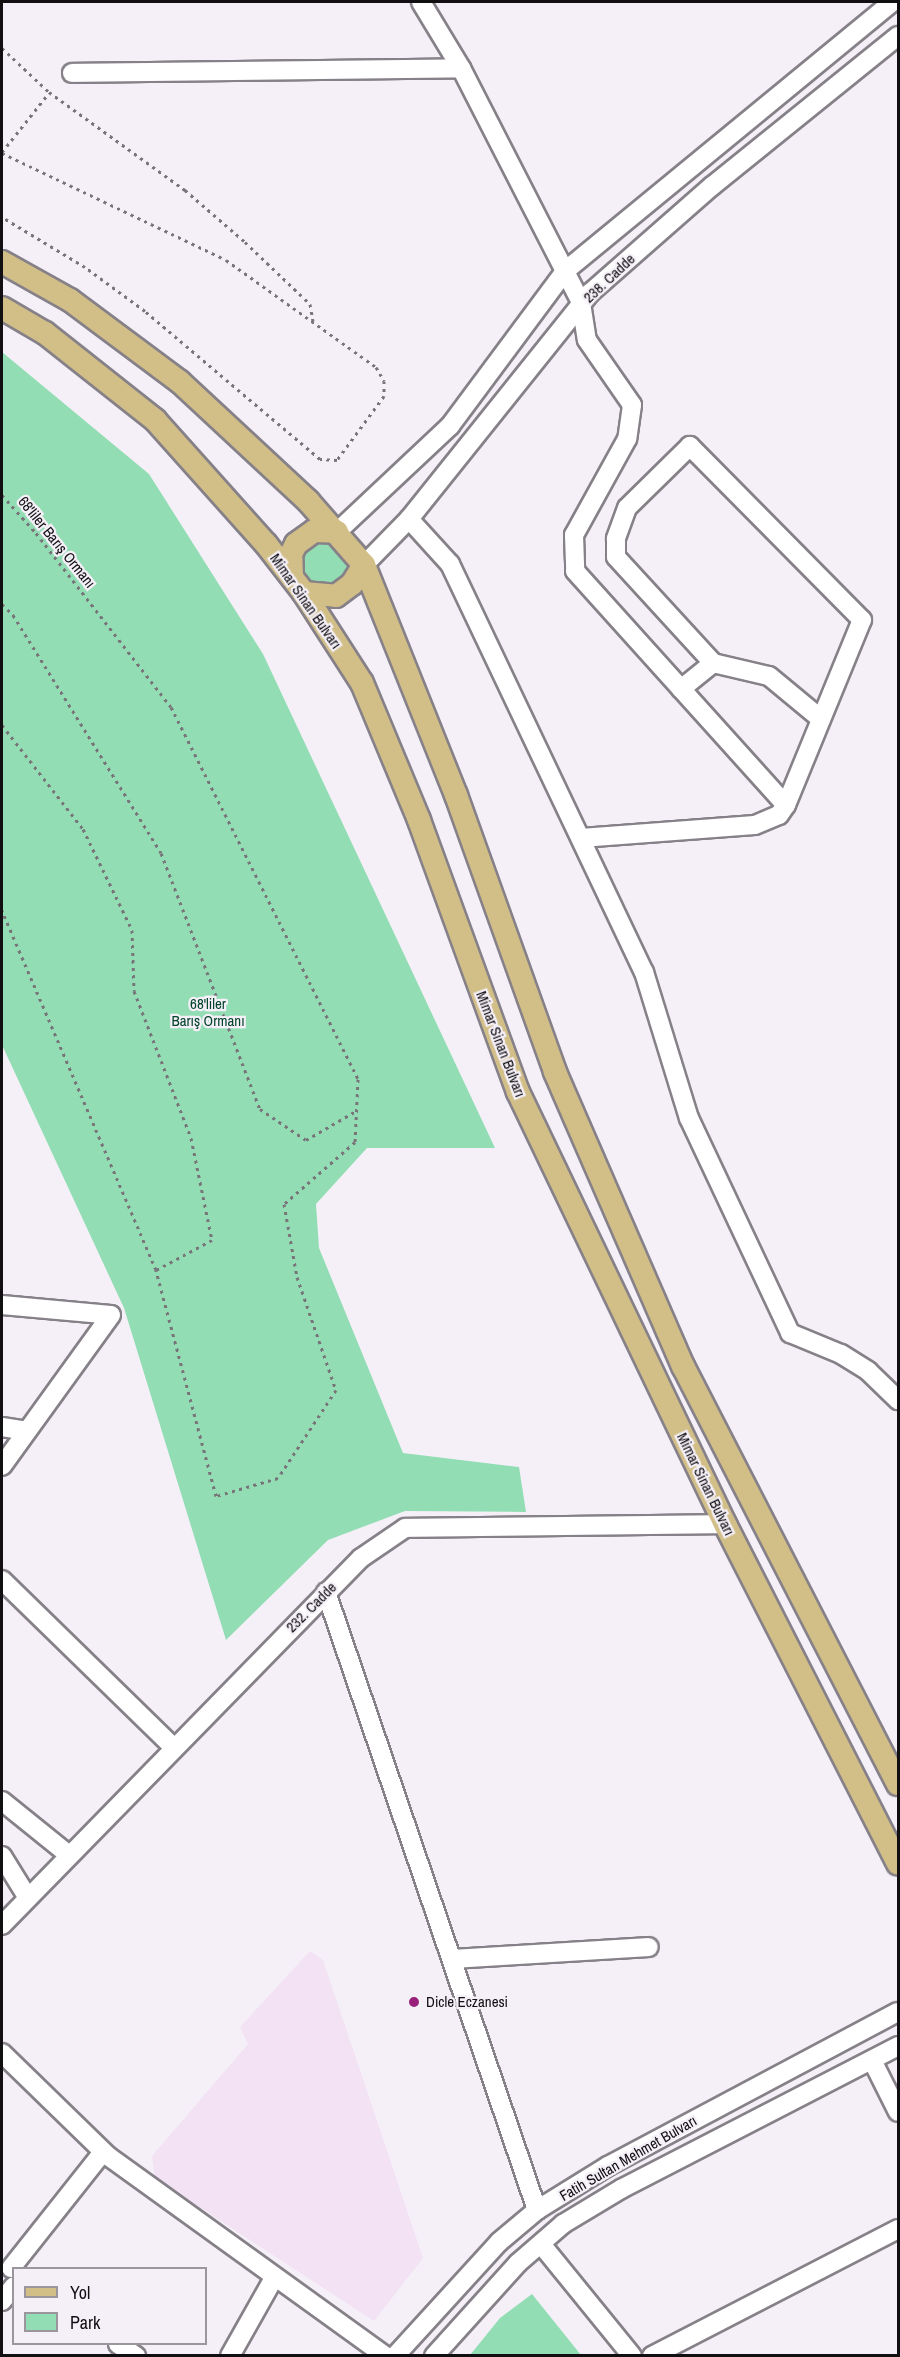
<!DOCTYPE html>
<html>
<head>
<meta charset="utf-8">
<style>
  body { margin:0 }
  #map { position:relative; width:900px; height:2357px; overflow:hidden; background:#f5f0f8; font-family:"Archivo Narrow",sans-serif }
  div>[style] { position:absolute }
  .education>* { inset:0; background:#f2e2f4 }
  .green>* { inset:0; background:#93ddb4 }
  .round { border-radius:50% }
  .path>* { height:3px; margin-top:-1.5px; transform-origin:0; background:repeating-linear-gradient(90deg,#78757a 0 3px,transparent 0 7.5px) }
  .roads { filter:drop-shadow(2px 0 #868188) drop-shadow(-2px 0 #868188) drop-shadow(0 2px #868188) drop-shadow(0 -2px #868188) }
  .minor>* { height:18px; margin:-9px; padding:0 9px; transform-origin:9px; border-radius:9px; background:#fff }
  .major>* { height:22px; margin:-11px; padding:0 11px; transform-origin:11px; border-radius:11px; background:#d2be87 }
  .dots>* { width:16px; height:16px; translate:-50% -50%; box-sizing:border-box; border:3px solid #f5f0f8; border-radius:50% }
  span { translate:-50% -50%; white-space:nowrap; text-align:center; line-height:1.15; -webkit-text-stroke:4.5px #f5f0f8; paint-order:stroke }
  .street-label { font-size:15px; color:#110f12 }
  .park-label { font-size:15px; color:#024329 }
  .poi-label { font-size:15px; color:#110f12 }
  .left { translate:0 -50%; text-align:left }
  .frame { position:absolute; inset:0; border:3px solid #110f12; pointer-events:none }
  .legend { position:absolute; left:12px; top:2267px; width:195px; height:78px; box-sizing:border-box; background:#f5f0f8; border:2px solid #9a969c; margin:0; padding:8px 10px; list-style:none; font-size:18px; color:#110f12 }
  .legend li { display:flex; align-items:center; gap:12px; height:30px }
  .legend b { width:30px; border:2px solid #9a969c }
</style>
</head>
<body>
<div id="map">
  <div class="education">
    <i style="clip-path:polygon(310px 1951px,323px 1960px,423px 2258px,374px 2321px,155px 2178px,152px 2156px,248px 2044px,240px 2027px)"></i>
  </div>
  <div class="green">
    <i style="clip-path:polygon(2px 352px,149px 474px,263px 654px,495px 1148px,367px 1148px,316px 1204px,319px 1248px,403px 1453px,519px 1467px,526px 1512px,405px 1511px,328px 1540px,226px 1640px,124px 1308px,2px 1045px)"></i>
    <i class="round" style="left:302px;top:542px;width:46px;height:46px"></i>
    <i style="clip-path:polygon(532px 2294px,581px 2355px,470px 2355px,500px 2318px)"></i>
  </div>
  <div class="path">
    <i style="left:2px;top:48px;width:64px;rotate:43.1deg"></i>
    <i style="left:49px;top:92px;width:168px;rotate:35.8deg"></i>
    <i style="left:185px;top:190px;width:79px;rotate:40.9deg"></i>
    <i style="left:245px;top:242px;width:90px;rotate:43.6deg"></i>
    <i style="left:310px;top:304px;width:17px;rotate:80deg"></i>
    <i style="left:2px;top:152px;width:75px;rotate:-51.5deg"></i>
    <i style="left:2px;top:153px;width:248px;rotate:25.5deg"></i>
    <i style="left:226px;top:260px;width:184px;rotate:35.5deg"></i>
    <i style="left:376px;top:367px;width:16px;rotate:60deg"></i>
    <i style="left:384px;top:381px;width:15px;rotate:90deg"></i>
    <i style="left:384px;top:396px;width:79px;rotate:126.3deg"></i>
    <i style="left:337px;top:460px;width:17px;rotate:-177deg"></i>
    <i style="left:320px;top:459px;width:229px;rotate:-139.8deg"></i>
    <i style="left:145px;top:311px;width:74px;rotate:-143.7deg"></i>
    <i style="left:85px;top:267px;width:97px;rotate:-148.9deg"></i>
    <i style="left:2px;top:495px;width:51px;rotate:48.2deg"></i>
    <i style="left:36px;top:533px;width:220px;rotate:52.2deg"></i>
    <i style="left:171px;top:707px;width:416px;rotate:63.3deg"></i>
    <i style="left:358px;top:1079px;width:63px;rotate:92.7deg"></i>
    <i style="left:355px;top:1142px;width:94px;rotate:138.9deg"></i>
    <i style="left:284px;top:1204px;width:74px;rotate:79.9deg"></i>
    <i style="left:297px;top:1277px;width:120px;rotate:71deg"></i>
    <i style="left:336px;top:1390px;width:105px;rotate:123.4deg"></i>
    <i style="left:278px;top:1478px;width:65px;rotate:163.8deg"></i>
    <i style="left:216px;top:1496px;width:234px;rotate:-104.9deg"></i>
    <i style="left:156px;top:1270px;width:391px;rotate:-113.2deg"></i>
    <i style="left:2px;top:604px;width:16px;rotate:45deg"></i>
    <i style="left:13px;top:615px;width:280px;rotate:58.1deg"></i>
    <i style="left:161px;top:853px;width:274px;rotate:68.9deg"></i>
    <i style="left:260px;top:1109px;width:55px;rotate:34deg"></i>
    <i style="left:306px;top:1140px;width:58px;rotate:-30.1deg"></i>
    <i style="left:2px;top:725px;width:132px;rotate:52.1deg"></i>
    <i style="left:83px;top:829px;width:112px;rotate:64.1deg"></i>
    <i style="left:132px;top:930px;width:61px;rotate:88.1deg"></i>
    <i style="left:134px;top:991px;width:158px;rotate:68.8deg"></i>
    <i style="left:191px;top:1138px;width:104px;rotate:78.4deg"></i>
    <i style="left:212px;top:1240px;width:64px;rotate:151.8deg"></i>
  </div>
  <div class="roads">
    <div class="minor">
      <i style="left:421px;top:2px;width:77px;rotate:58.8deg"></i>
      <i style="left:461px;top:68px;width:264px;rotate:62.9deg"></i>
      <i style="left:581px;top:303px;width:37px;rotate:81deg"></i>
      <i style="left:587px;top:340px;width:79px;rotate:55.3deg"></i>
      <i style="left:632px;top:405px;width:34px;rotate:98deg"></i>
      <i style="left:627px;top:439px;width:110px;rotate:118.9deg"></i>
      <i style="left:574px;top:535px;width:36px;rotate:88deg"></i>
      <i style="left:575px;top:571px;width:315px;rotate:48deg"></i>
      <i style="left:72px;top:73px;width:389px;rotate:-0.7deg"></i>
      <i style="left:409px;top:519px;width:61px;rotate:47.7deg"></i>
      <i style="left:450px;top:564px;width:452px;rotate:64.6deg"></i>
      <i style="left:644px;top:972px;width:153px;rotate:72.9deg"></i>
      <i style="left:689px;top:1118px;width:238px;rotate:64.8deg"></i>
      <i style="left:790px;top:1333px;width:55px;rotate:22.4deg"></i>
      <i style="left:841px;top:1354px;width:32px;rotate:32deg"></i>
      <i style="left:868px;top:1371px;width:42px;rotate:44deg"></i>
      <i style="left:337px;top:532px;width:155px;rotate:-43.2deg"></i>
      <i style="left:450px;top:426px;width:193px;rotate:-53.4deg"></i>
      <i style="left:565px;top:271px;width:424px;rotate:-39.4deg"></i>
      <i style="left:364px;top:565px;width:64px;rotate:-45.6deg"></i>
      <i style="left:409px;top:519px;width:290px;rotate:-51.3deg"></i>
      <i style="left:590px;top:293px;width:162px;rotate:-41.3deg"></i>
      <i style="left:712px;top:186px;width:239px;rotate:-38.9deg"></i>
      <i style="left:681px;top:689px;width:41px;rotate:-39.1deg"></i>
      <i style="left:581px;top:838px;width:174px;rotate:-4.3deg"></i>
      <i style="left:755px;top:825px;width:26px;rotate:-23deg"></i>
      <i style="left:779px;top:815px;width:12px;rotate:-55deg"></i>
      <i style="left:786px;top:805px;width:200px;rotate:-67.7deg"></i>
      <i style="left:862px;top:620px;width:245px;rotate:-134.7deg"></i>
      <i style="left:690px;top:446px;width:88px;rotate:135.5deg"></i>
      <i style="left:627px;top:508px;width:33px;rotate:110deg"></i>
      <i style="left:616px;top:539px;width:18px;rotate:90deg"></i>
      <i style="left:616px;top:557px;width:144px;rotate:47.5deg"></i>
      <i style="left:713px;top:663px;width:57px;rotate:13.1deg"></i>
      <i style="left:769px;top:676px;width:67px;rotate:39.6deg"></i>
      <i style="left:2px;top:1305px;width:109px;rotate:5.2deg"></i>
      <i style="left:111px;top:1315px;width:186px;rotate:125.8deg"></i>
      <i style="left:2px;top:1427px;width:24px;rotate:9deg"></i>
      <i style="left:2px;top:1580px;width:240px;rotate:44.3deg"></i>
      <i style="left:326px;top:1592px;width:653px;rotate:71.15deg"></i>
      <i style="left:2px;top:1801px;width:86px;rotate:38.9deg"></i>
      <i style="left:2px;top:1856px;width:49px;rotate:58.2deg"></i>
      <i style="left:2px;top:1925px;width:513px;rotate:-45.63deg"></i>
      <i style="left:361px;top:1558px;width:53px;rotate:-34.3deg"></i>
      <i style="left:405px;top:1528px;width:320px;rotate:-0.7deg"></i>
      <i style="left:453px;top:1959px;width:196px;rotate:-3.5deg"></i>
      <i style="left:2px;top:2053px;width:148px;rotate:44.2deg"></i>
      <i style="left:108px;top:2156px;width:342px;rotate:35.8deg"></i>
      <i style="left:872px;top:2060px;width:58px;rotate:63.4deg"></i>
      <i style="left:541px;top:2244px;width:144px;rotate:50.9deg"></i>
      <i style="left:11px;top:2268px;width:148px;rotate:-51.6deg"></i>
      <i style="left:2px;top:2301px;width:19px;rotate:-51deg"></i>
      <i style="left:118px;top:2344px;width:22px;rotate:34deg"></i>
      <i style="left:230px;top:2356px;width:90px;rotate:-60.6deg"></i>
      <i style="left:395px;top:2356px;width:154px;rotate:-47.6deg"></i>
      <i style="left:499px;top:2242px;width:50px;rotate:-40.1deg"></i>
      <i style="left:537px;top:2210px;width:84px;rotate:-31.8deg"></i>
      <i style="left:608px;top:2166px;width:328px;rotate:-28deg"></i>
      <i style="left:434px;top:2356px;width:125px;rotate:-47.9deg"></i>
      <i style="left:518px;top:2263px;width:60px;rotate:-40.9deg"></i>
      <i style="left:563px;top:2224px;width:68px;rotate:-31.1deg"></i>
      <i style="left:621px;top:2189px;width:312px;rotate:-27.3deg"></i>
      <i style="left:652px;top:2356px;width:277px;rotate:-27.3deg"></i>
    </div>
    <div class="major">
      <i style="left:2px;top:262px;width:78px;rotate:29.2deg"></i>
      <i style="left:70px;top:300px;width:137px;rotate:36.7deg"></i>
      <i style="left:180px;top:382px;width:175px;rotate:42.9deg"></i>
      <i style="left:308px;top:501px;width:85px;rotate:48.8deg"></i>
      <i style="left:364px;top:565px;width:248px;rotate:68.2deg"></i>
      <i style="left:456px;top:795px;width:294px;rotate:70.3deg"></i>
      <i style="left:555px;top:1072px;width:321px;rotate:66.5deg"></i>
      <i style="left:683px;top:1366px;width:470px;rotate:62.8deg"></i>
      <i style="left:2px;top:308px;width:50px;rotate:30.2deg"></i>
      <i style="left:45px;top:333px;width:140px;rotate:38.3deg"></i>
      <i style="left:155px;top:420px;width:166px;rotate:48.2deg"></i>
      <i style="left:266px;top:544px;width:62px;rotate:52.2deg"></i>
      <i style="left:304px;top:593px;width:107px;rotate:57.2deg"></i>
      <i style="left:362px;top:683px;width:148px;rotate:67.4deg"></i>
      <i style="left:419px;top:820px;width:289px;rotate:70deg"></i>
      <i style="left:518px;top:1092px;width:479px;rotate:64.4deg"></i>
      <i style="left:725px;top:1524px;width:381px;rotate:63deg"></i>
      <i style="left:292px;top:577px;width:23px;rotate:-92deg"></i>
      <i style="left:291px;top:554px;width:11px;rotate:-63deg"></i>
      <i style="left:296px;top:544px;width:22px;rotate:-36deg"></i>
      <i style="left:314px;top:531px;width:23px;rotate:2deg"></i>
      <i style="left:304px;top:593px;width:32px;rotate:5deg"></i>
      <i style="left:336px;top:596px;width:20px;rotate:-37deg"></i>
      <i style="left:352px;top:584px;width:22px;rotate:-58deg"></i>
    </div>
  </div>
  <div class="dots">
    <i style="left:414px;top:2002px;background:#99207a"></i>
  </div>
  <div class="street-label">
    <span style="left:609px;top:278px;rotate:-43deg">238. Cadde</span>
    <span style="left:57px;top:542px;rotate:51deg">68'liler Barış Ormanı</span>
    <span style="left:306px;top:601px;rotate:55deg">Mimar Sinan Bulvarı</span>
    <span style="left:501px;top:1044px;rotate:69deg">Mimar Sinan Bulvarı</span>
    <span style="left:706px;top:1484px;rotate:64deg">Mimar Sinan Bulvarı</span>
    <span style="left:311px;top:1607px;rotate:-45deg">232. Cadde</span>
    <span style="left:628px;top:2158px;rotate:-30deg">Fatih Sultan Mehmet Bulvarı</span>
  </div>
  <div class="park-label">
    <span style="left:208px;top:1012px">68'liler<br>Barış Ormanı</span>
  </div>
  <div class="poi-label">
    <span class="left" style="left:426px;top:2002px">Dicle Eczanesi</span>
  </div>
  <div class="frame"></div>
  <ul class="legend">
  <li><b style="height:8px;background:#d2be87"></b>Yol</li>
  <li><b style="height:16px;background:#93ddb4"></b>Park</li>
  </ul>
</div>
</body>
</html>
